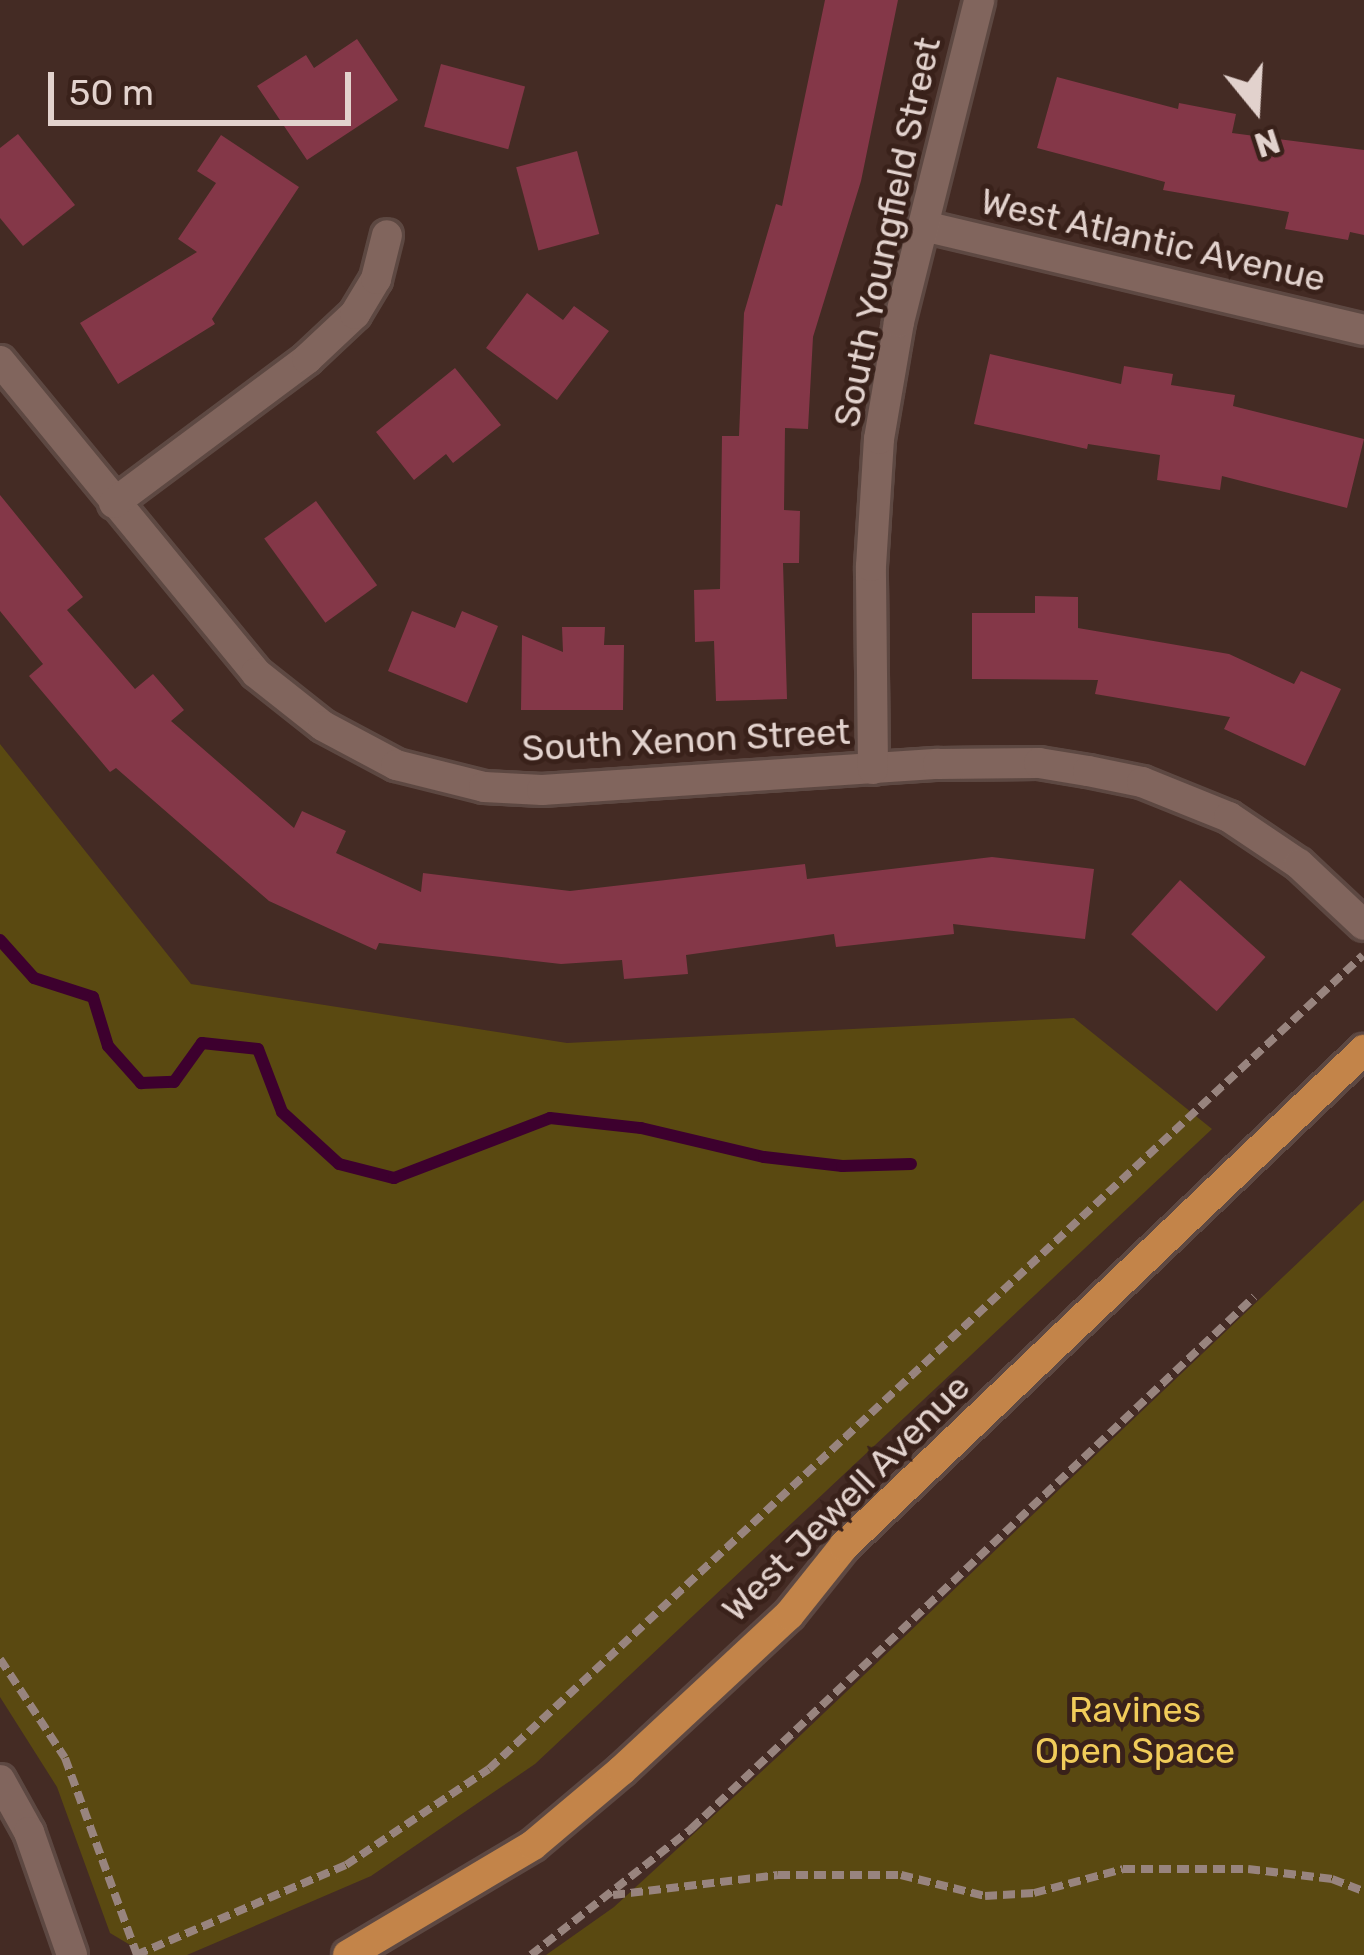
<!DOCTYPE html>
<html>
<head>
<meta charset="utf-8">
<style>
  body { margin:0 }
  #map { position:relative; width:1364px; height:1955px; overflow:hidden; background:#442b24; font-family:Rubik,sans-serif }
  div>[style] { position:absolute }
  .green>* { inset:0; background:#5a4911 }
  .stream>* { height:12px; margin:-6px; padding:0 6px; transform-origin:6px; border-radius:6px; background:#3d002e }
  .building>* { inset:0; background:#843748; transform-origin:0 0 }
  .path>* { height:8px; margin-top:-4px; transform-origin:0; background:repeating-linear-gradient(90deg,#98847e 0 12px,transparent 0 18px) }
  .roads { filter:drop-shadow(3px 0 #5d4842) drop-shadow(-3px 0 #5d4842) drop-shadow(0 3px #5d4842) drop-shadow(0 -3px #5d4842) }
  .minor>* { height:30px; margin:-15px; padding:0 15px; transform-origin:15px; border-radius:15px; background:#81655d }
  .major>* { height:30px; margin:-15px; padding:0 15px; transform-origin:15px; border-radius:15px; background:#c38449 }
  span { translate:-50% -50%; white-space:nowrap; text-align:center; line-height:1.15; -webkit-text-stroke:10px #39211a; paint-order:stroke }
  .street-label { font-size:36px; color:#e2d2cd }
  .park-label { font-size:36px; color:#f1cc5a }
  .north { position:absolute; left:1196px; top:48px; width:120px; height:120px; -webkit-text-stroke:9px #39211a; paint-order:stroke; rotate:162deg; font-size:33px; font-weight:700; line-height:48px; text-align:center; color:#e2d2cd }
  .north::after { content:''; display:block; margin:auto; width:42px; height:54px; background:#e2d2cd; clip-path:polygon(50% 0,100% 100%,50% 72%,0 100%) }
  .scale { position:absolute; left:48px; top:72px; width:303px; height:54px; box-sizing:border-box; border:6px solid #e2d2cd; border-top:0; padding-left:15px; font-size:36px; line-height:42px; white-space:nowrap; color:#e2d2cd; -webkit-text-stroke:9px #39211a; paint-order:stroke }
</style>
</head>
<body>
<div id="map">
  <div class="green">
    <i style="clip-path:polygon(0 744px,191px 984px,567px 1043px,1074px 1018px,1212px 1129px,535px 1764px,371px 1876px,187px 1955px,147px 1955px,110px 1933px,57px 1787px,0 1697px)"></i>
    <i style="clip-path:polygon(1364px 1200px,1364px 1955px,546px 1955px,614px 1907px,785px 1750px)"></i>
  </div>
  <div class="stream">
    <i style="left:0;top:940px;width:51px;rotate:48.2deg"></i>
    <i style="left:34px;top:978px;width:62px;rotate:17.9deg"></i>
    <i style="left:93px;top:997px;width:51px;rotate:73deg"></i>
    <i style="left:108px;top:1046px;width:50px;rotate:48.3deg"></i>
    <i style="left:141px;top:1083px;width:33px;rotate:-2deg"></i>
    <i style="left:174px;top:1082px;width:48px;rotate:-54.3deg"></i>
    <i style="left:202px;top:1043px;width:56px;rotate:6.1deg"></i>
    <i style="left:258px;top:1049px;width:67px;rotate:69.1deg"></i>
    <i style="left:282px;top:1112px;width:77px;rotate:42.4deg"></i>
    <i style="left:339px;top:1164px;width:57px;rotate:14.3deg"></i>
    <i style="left:394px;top:1178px;width:167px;rotate:-21deg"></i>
    <i style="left:550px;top:1118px;width:92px;rotate:6.3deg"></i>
    <i style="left:641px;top:1128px;width:126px;rotate:13.3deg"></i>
    <i style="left:764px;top:1157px;width:79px;rotate:6.6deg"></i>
    <i style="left:842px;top:1166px;width:69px;rotate:-1.7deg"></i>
  </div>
  <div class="building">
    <i style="clip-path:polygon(825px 0,898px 0,861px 181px,813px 337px,808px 429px,785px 428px,784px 510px,800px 511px,799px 563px,783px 563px,787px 699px,716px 701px,714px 641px,695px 642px,694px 590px,720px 589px,722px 436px,739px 436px,744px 313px,776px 204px,782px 206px)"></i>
    <i style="clip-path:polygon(357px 39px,398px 100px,307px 160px,257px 86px,306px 55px,314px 68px)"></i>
    <i style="left:441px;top:64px;width:87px;height:65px;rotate:15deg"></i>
    <i style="clip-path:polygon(1057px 77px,1178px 109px,1179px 103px,1236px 114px,1232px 133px,1364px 150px,1364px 235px,1350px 232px,1348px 240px,1285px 229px,1289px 212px,1163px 190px,1165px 182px,1037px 148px)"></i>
    <i style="clip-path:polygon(18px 134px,75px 205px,23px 246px,0 218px,0 148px)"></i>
    <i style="clip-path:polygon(221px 135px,299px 187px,212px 319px,215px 324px,118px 384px,80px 323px,197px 252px,178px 239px,216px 183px,197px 171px)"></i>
    <i style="left:577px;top:151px;width:86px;height:63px;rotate:75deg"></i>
    <i style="clip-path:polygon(527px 293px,563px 320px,574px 306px,609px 331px,557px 400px,486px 348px)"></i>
    <i style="clip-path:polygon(990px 354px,1121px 384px,1124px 366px,1173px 374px,1171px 385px,1235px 395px,1233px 406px,1364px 439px,1347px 508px,1222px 476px,1220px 490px,1157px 480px,1160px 455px,1088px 444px,1087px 449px,974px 424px)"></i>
    <i style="clip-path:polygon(455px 368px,501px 425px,453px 463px,446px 454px,414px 480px,376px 432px)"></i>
    <i style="clip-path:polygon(0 495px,83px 597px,67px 610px,135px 689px,153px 674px,184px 710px,171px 721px,294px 828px,302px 811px,346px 831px,336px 853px,421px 892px,423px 873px,570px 891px,805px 864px,807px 879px,992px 857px,1094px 869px,1085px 939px,953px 924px,954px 934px,836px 947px,834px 934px,686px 955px,688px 974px,624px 979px,622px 960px,561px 964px,379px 943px,376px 950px,269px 901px,116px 768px,110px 772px,29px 676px,43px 664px,0 611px)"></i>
    <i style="left:316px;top:501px;width:104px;height:64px;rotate:54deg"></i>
    <i style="clip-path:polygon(1035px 596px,1078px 597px,1078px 628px,1229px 654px,1294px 684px,1301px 671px,1341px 689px,1305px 766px,1224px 729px,1230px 717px,1095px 694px,1098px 680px,972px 679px,972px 613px,1035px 613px)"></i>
    <i style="clip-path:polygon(412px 611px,455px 628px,462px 611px,498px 626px,467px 703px,388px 671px)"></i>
    <i style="clip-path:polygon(562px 627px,605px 627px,604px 645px,624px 645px,623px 710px,521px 710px,522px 635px,563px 652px)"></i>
    <i style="left:1180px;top:880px;width:115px;height:73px;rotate:42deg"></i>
  </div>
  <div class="path">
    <i style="left:0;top:1659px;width:118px;rotate:56.7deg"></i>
    <i style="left:65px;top:1758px;width:210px;rotate:69.9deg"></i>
    <i style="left:613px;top:1895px;width:166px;rotate:-6.9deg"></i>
    <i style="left:778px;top:1875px;width:123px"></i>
    <i style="left:901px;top:1875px;width:87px;rotate:14deg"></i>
    <i style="left:985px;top:1896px;width:49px;rotate:-3.5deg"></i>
    <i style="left:1034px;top:1893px;width:92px;rotate:-15.1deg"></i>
    <i style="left:1123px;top:1869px;width:125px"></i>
    <i style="left:1248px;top:1869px;width:85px;rotate:6.8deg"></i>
    <i style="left:1332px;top:1879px;width:34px;rotate:21deg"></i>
    <i style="left:136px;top:1955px;width:228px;rotate:-23.2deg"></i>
    <i style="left:346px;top:1865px;width:172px;rotate:-33.9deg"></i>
    <i style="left:489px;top:1769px;width:1194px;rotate:-42.96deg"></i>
    <i style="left:531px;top:1955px;width:204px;rotate:-38.2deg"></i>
    <i style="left:691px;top:1829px;width:775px;rotate:-43.38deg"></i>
  </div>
  <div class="roads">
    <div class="minor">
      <i style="left:924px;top:226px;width:452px;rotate:13.3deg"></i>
      <i style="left:0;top:361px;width:404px;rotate:50.6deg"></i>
      <i style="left:256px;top:673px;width:85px;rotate:38.3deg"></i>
      <i style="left:323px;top:726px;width:83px;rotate:28.1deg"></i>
      <i style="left:396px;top:765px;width:91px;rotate:14deg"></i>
      <i style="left:484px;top:787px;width:58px;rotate:3deg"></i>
      <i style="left:542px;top:790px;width:397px;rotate:-3.8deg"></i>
      <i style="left:938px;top:764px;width:101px;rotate:-0.6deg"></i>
      <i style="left:1039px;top:763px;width:50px;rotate:9.3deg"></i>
      <i style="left:1088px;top:771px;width:55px;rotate:11.5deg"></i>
      <i style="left:1142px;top:782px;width:94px;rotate:21.9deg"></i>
      <i style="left:1229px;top:817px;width:84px;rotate:33.9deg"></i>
      <i style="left:1299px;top:864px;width:89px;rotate:43.2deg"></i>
      <i style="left:114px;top:503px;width:241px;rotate:-36.7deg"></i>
      <i style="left:307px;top:359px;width:66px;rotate:-43.2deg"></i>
      <i style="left:355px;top:314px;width:41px;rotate:-59deg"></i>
      <i style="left:376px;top:279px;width:45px;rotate:-76deg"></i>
      <i style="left:873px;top:769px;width:203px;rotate:-90.6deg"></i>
      <i style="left:871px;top:566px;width:127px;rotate:-86.4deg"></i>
      <i style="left:879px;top:439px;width:119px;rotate:-80.3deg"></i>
      <i style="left:899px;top:322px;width:332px;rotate:-76deg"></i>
      <i style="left:0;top:1780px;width:60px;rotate:60.9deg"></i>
      <i style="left:29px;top:1832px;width:130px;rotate:70.7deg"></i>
    </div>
    <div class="major">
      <i style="left:348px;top:1955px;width:215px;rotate:-30.7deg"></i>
      <i style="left:533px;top:1845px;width:116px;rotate:-40.1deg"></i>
      <i style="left:622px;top:1770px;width:228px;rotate:-42.9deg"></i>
      <i style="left:789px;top:1615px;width:88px;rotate:-51.4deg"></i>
      <i style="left:844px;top:1546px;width:719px;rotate:-43.65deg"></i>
    </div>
  </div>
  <div class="street-label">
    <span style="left:887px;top:232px;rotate:-78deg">South Youngfield Street</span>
    <span style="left:1153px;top:240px;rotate:13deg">West Atlantic Avenue</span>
    <span style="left:686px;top:740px;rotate:-3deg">South Xenon Street</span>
    <span style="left:846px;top:1498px;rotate:-45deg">West Jewell Avenue</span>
  </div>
  <div class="park-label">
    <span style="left:1135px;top:1730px">Ravines<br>Open Space</span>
  </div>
  <div class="north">N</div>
  <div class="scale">50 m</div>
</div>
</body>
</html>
